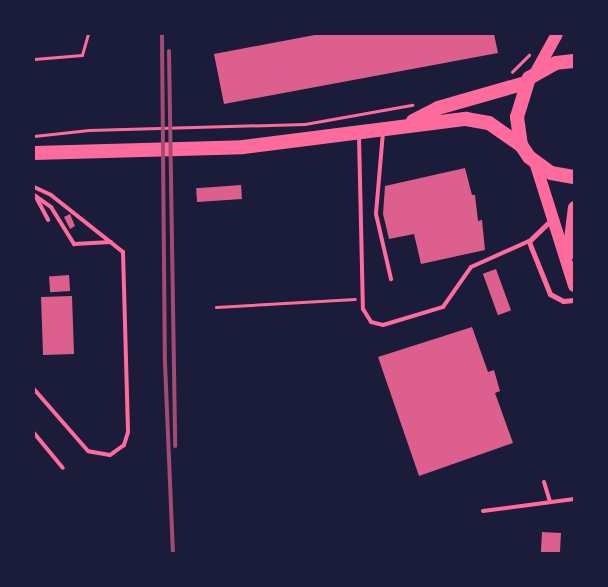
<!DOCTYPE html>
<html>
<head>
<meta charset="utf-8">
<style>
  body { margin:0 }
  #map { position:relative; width:608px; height:587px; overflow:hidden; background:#1b1b3a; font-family:"Noto Serif",serif }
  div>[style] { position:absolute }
  .building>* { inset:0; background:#dd5f8e; transform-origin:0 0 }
  .path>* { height:2.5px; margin:-1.25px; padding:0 1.25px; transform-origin:1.25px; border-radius:1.25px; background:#ff6b9d }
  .service>* { height:4px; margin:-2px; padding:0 2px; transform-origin:2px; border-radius:2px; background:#ff6b9d }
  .minor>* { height:5px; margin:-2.5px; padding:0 2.5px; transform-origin:2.5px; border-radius:2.5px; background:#ff6b9d }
  .primary>* { height:12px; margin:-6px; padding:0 6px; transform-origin:6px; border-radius:6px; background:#ff6b9d }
  .trunk>* { height:14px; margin:-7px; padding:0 7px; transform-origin:7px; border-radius:7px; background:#ff6b9d }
  .rail>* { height:4px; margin:-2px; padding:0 2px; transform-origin:2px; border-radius:2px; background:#a44b75 }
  span { translate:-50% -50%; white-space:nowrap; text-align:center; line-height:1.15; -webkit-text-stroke:4px #1b1b3a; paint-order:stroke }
  .frame { position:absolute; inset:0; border:35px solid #1b1b3a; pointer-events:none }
</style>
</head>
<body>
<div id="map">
  <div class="building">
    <i style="clip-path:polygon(320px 34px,494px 34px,498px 53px,224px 104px,214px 54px)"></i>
    <i style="clip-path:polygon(465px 168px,472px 195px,475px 195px,478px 221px,482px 220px,485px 250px,421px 264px,414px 234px,389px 239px,383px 214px,385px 186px)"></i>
    <i style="left:241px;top:185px;width:14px;height:45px;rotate:86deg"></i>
    <i style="clip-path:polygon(70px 214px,75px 226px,70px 229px,64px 217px)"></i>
    <i style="left:496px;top:269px;width:44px;height:14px;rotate:70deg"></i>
    <i style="left:69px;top:275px;width:16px;height:20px;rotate:86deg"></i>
    <i style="left:72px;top:296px;width:58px;height:31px;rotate:88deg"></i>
    <i style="clip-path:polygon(472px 327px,488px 372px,494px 370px,500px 391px,495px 393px,513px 443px,419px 476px,378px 357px)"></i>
    <i style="left:542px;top:532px;width:19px;height:21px;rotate:3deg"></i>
  </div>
  <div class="path">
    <i style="left:34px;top:59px;width:48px;rotate:-4.8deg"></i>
    <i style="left:82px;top:55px;width:22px;rotate:-74deg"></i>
    <i style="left:512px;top:72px;width:24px;rotate:-45deg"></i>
    <i style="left:34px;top:136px;width:55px;rotate:-6.2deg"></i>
    <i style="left:89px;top:130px;width:216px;rotate:-1.6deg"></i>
    <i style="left:305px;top:124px;width:109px;rotate:-10.1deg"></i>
    <i style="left:216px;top:307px;width:139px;rotate:-3.3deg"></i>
  </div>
  <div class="service">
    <i style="left:383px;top:132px;width:82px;rotate:94.9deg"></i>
    <i style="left:376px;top:214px;width:67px;rotate:77deg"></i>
    <i style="left:359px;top:136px;width:173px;rotate:88.7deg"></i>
    <i style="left:363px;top:309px;width:15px;rotate:58deg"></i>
    <i style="left:371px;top:322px;width:12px;rotate:14deg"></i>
    <i style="left:383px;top:325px;width:63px;rotate:-16.7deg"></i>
    <i style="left:443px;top:307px;width:49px;rotate:-55deg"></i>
    <i style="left:471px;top:267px;width:64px;rotate:-24.1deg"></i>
    <i style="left:34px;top:187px;width:19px;rotate:25deg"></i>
    <i style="left:51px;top:195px;width:92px;rotate:38.4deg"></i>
    <i style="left:123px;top:252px;width:180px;rotate:88.4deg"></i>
    <i style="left:128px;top:432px;width:14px;rotate:107deg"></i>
    <i style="left:124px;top:445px;width:17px;rotate:144deg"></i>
    <i style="left:110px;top:455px;width:22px;rotate:-170deg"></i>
    <i style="left:88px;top:451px;width:82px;rotate:-131.1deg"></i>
    <i style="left:34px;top:195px;width:21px;rotate:35deg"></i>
    <i style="left:51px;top:207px;width:44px;rotate:58.1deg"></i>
    <i style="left:74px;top:244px;width:37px;rotate:-3deg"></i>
    <i style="left:36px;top:197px;width:26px;rotate:62deg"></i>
    <i style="left:34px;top:433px;width:45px;rotate:50.4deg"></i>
    <i style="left:544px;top:482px;width:21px;rotate:73deg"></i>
    <i style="left:483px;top:511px;width:92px;rotate:-7.5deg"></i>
  </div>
  <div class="minor">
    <i style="left:551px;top:220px;width:30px;rotate:136deg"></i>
    <i style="left:529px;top:241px;width:6px;rotate:72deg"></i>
    <i style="left:531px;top:247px;width:51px;rotate:68deg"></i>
    <i style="left:550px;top:294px;width:15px;rotate:28deg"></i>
    <i style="left:563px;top:301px;width:11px;rotate:-5deg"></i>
  </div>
  <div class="primary">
    <i style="left:536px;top:72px;width:43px;rotate:-61.1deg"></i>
    <i style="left:535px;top:162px;width:130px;rotate:72.5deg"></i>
    <i style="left:568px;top:255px;width:48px;rotate:-82.9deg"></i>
  </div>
  <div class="trunk">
    <i style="left:574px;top:61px;width:18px;rotate:174deg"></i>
    <i style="left:556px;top:63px;width:31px;rotate:151deg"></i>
    <i style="left:529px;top:78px;width:41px;rotate:107.1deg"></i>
    <i style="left:517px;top:117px;width:28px;rotate:82deg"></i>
    <i style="left:521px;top:145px;width:14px;rotate:56deg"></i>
    <i style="left:529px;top:157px;width:27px;rotate:36deg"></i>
    <i style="left:551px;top:173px;width:23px;rotate:10deg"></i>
    <i style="left:413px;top:121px;width:28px;rotate:-27deg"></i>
    <i style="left:438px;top:108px;width:91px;rotate:-16deg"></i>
    <i style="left:34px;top:153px;width:209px;rotate:-1.6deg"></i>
    <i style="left:243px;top:147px;width:225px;rotate:-7.2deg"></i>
    <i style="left:466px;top:119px;width:23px;rotate:10deg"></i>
    <i style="left:489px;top:123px;width:39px;rotate:35deg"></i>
  </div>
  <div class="rail">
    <i style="left:162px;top:34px;width:329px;rotate:89.5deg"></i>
    <i style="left:165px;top:363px;width:190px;rotate:87.6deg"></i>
    <i style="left:169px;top:51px;width:395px;rotate:89.1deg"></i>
  </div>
  <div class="frame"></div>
</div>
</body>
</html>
